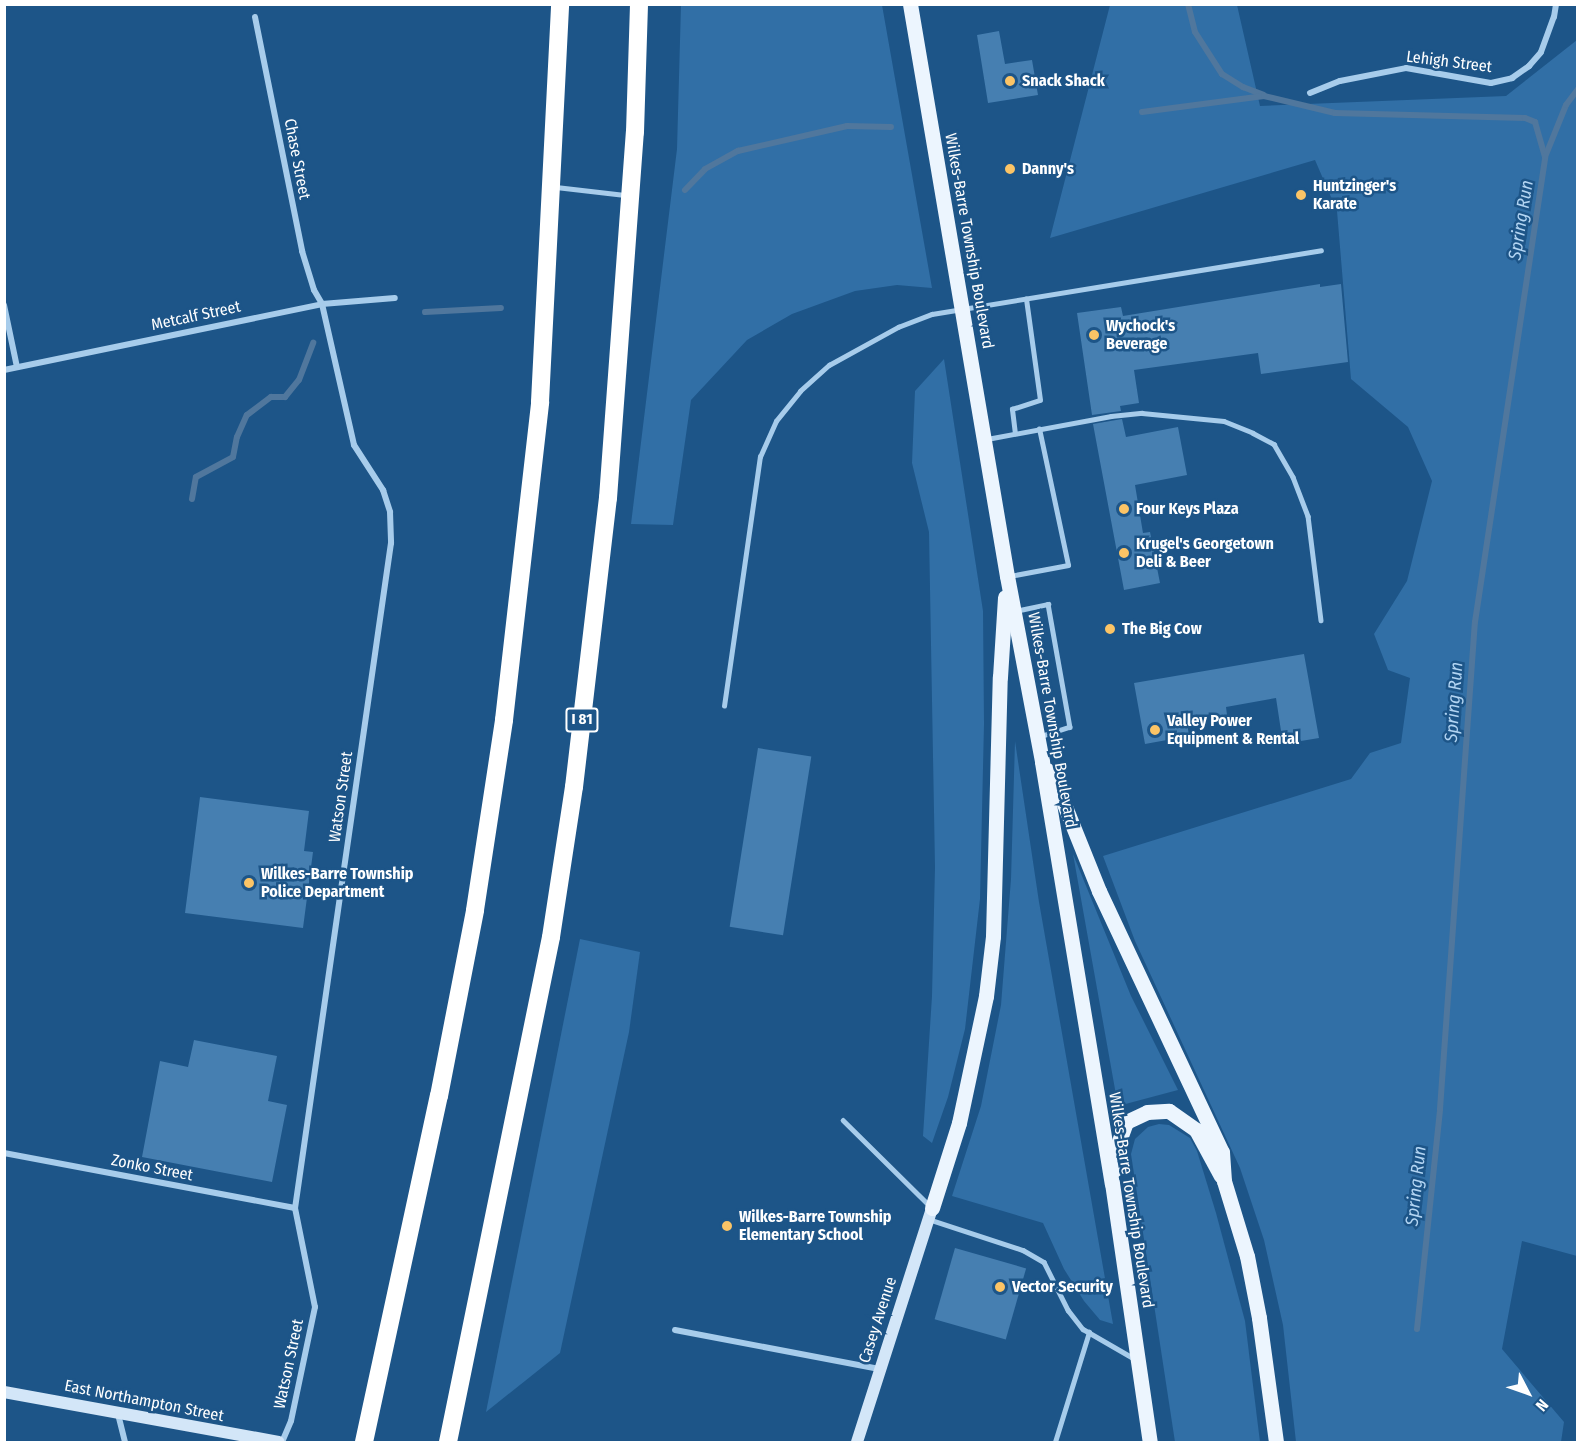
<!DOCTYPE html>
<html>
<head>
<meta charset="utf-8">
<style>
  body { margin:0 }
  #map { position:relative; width:1582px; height:1447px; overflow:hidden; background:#1d5588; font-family:"Fira Sans Condensed",sans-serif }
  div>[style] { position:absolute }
  .green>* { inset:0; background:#316fa6 }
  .stream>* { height:6px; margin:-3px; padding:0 3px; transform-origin:3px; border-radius:3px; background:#50779d }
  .building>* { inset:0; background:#467fb1; transform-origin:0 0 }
  .service>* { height:4.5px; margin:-2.25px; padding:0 2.25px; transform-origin:2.25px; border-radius:2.25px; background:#a7cceb }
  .minor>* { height:6px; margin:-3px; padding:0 3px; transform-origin:3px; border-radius:3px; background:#a7cceb }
  .secondary>* { height:12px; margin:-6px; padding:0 6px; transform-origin:6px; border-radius:6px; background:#d3e6f8 }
  .primary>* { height:15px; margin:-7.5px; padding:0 7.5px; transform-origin:7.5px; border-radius:7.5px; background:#ecf5fe }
  .motorway>* { height:18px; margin:-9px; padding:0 9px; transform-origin:9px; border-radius:9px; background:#fff }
  .dots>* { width:16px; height:16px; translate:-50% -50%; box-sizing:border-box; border:3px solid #1d5588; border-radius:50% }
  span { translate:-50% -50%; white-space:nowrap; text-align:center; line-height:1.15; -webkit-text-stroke:5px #1d5588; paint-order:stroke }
  .shield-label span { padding:2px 4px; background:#1d5588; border:2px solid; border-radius:4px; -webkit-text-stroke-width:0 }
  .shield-label { font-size:15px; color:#fff; font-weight:700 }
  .street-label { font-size:16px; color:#fff }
  .poi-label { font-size:16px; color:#fff; font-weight:700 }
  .left { translate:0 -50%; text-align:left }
  .water-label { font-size:18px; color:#b3d5f3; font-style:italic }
  .frame { position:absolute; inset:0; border:6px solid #fff; pointer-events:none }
  .north { position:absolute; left:1498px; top:1363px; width:60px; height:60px; -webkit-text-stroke:4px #1d5588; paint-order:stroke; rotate:131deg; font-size:16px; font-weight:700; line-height:24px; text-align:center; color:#fff }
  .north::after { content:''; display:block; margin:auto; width:21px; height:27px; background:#fff; clip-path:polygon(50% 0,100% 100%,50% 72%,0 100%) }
</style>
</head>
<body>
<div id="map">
  <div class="green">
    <i style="clip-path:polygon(681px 5px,882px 5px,932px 288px,897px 285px,855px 291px,792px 314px,747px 340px,691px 400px,673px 525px,631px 524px,677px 149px)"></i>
    <i style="clip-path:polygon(1110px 5px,1237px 5px,1260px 106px,1506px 96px,1577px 40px,1577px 1256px,1522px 1241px,1502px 1349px,1564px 1422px,1561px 1442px,1296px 1442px,1283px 1325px,1264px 1240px,1240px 1168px,1135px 941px,1103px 856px,1351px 779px,1370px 753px,1401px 743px,1410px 678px,1388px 670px,1374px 634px,1407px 581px,1432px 481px,1408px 427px,1351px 379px,1337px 211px,1315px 160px,1050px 238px)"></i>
    <i style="clip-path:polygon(944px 359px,983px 611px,984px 724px,980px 899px,965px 1029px,948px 1097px,932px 1143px,923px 1136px,932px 996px,935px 867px,929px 532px,912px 463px,915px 391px)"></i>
    <i style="clip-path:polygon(1015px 741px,1039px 902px,1113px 1324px,1100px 1320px,1084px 1301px,1064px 1269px,1043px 1223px,952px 1196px,981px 1106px,1001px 1005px,1011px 879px)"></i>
    <i style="clip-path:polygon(1073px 854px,1131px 996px,1178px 1090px,1118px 1106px)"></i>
    <i style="clip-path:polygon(580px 939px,640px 952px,629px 1032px,560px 1353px,486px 1412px)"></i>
    <i style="clip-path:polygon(1159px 1124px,1169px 1125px,1190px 1138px,1197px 1151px,1216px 1213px,1245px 1321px,1260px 1442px,1175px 1442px,1131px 1154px,1135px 1139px,1148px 1127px)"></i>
  </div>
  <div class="stream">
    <i style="left:1188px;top:4px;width:29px;rotate:76deg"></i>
    <i style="left:1195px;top:32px;width:50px;rotate:57.3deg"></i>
    <i style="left:1222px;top:74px;width:25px;rotate:32deg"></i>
    <i style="left:1243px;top:87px;width:22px;rotate:21deg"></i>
    <i style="left:1142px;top:112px;width:123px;rotate:-7.5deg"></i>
    <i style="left:1264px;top:96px;width:73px;rotate:13.5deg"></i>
    <i style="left:1335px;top:113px;width:190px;rotate:1.5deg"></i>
    <i style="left:1525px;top:118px;width:11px;rotate:22deg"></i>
    <i style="left:1535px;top:122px;width:36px;rotate:74deg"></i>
    <i style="left:685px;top:190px;width:29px;rotate:-46deg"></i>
    <i style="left:705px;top:169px;width:38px;rotate:-29deg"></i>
    <i style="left:738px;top:151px;width:112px;rotate:-12.9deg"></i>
    <i style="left:847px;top:126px;width:44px;rotate:1.3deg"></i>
    <i style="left:425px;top:312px;width:76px;rotate:-3deg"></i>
    <i style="left:192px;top:499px;width:22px;rotate:-80deg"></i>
    <i style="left:196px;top:477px;width:42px;rotate:-28.4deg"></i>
    <i style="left:233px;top:457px;width:20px;rotate:-79deg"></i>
    <i style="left:237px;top:437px;width:24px;rotate:-66deg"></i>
    <i style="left:247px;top:415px;width:30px;rotate:-37deg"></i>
    <i style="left:271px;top:397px;width:14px"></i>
    <i style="left:285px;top:397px;width:22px;rotate:-51deg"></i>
    <i style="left:299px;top:380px;width:40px;rotate:-69deg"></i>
    <i style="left:1417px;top:1329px;width:221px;rotate:-84deg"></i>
    <i style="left:1440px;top:1109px;width:488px;rotate:-85.9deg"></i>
    <i style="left:1475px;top:622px;width:470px;rotate:-81.4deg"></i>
    <i style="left:1545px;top:157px;width:56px;rotate:-68deg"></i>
    <i style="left:1566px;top:105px;width:20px;rotate:-53deg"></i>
  </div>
  <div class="building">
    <i style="clip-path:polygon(999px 31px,1005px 64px,1032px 60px,1038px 95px,988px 103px,977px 35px)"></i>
    <i style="clip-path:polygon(1320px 284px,1320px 287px,1341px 284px,1348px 362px,1261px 374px,1258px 353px,1134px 370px,1139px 403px,1120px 406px,1121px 411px,1092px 415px,1077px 313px,1121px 307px,1123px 316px)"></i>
    <i style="clip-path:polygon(1122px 419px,1126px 437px,1178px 427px,1187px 475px,1135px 485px,1143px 533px,1150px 532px,1160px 583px,1124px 590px,1093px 424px)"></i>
    <i style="clip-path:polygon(1304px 654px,1319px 738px,1283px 744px,1276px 698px,1226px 707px,1227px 715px,1187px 722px,1189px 736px,1145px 744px,1134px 683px)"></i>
    <i style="left:758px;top:748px;width:54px;height:181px;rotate:9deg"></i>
    <i style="clip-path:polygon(200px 797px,309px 811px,304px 851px,313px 852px,303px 928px,185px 913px)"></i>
    <i style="clip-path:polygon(194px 1040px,277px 1056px,268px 1101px,287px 1105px,272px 1182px,142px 1157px,160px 1061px,188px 1067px)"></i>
    <i style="left:955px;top:1248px;width:74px;height:74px;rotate:16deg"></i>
  </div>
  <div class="service">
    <i style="left:556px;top:187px;width:69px;rotate:6.6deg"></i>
    <i style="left:1015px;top:434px;width:25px;rotate:-97deg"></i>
    <i style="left:1012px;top:409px;width:29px;rotate:-18deg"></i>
    <i style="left:1040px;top:400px;width:102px;rotate:-97.9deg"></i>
    <i style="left:987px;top:439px;width:126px;rotate:-10.5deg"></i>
    <i style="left:1111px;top:416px;width:31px;rotate:-6deg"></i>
    <i style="left:1142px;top:413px;width:82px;rotate:5.6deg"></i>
    <i style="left:1224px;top:421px;width:31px;rotate:22deg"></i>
    <i style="left:1253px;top:433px;width:24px;rotate:28deg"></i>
    <i style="left:1274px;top:444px;width:38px;rotate:60deg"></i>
    <i style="left:1293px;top:477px;width:42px;rotate:69deg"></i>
    <i style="left:1308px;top:516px;width:105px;rotate:82.9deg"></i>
    <i style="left:1010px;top:576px;width:59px;rotate:-10.7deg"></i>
    <i style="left:1068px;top:565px;width:139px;rotate:-102deg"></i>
    <i style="left:1015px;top:611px;width:34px;rotate:-12deg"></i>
    <i style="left:1048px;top:604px;width:125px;rotate:79.9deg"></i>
    <i style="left:1070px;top:727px;width:32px;rotate:162deg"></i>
    <i style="left:724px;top:706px;width:252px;rotate:-81.8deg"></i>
    <i style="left:760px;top:457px;width:39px;rotate:-66deg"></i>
    <i style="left:776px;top:421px;width:38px;rotate:-51deg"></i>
    <i style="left:800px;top:391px;width:39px;rotate:-42deg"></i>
    <i style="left:829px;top:365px;width:79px;rotate:-28.8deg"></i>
    <i style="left:898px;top:327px;width:36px;rotate:-21deg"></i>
    <i style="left:932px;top:314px;width:394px;rotate:-9.3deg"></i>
    <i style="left:843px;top:1120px;width:122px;rotate:44.7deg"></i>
    <i style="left:931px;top:1220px;width:97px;rotate:18.1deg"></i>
    <i style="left:1023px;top:1250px;width:24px;rotate:30deg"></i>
    <i style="left:1044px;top:1262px;width:54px;rotate:63.4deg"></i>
    <i style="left:1068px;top:1310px;width:24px;rotate:52deg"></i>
    <i style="left:1083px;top:1329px;width:60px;rotate:30deg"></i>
    <i style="left:1055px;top:1442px;width:115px;rotate:-72.8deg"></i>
  </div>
  <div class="minor">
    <i style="left:255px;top:17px;width:239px;rotate:78.6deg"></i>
    <i style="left:302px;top:251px;width:41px;rotate:72.9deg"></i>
    <i style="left:314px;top:290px;width:16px;rotate:60deg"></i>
    <i style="left:322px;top:304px;width:145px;rotate:77.2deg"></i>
    <i style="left:354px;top:445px;width:54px;rotate:57.2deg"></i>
    <i style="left:383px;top:490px;width:23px;rotate:72deg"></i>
    <i style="left:390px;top:512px;width:31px;rotate:88deg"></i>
    <i style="left:391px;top:543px;width:672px;rotate:98.21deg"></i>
    <i style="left:295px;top:1208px;width:101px;rotate:78.6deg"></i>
    <i style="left:315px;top:1307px;width:116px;rotate:101.9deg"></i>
    <i style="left:291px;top:1421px;width:23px;rotate:113deg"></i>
    <i style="left:1310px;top:93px;width:32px;rotate:-22deg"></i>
    <i style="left:1340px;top:81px;width:67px;rotate:-11.1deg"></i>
    <i style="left:1406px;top:68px;width:86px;rotate:10deg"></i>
    <i style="left:1491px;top:83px;width:22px;rotate:-13deg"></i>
    <i style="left:1512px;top:78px;width:21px;rotate:-35deg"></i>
    <i style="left:1529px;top:66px;width:18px;rotate:-49deg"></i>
    <i style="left:1541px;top:52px;width:37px;rotate:-70deg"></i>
    <i style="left:1554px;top:17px;width:13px;rotate:-81deg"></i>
    <i style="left:4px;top:305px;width:63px;rotate:78.2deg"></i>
    <i style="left:4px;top:370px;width:325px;rotate:-11.7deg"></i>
    <i style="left:322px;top:304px;width:73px;rotate:-4.7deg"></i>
    <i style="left:4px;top:1153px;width:296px;rotate:10.7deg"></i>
    <i style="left:675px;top:1330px;width:208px;rotate:10.8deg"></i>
    <i style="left:118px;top:1414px;width:29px;rotate:76deg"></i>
  </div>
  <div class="secondary">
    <i style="left:4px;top:1392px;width:279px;rotate:10.3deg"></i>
    <i style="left:857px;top:1442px;width:246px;rotate:-72.2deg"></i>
  </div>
  <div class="primary">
    <i style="left:910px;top:4px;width:580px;rotate:80.38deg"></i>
    <i style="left:1007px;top:576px;width:189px;rotate:79.3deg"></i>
    <i style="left:1042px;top:762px;width:427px;rotate:80.6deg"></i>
    <i style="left:1112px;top:1183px;width:262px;rotate:81.7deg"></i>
    <i style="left:1047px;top:770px;width:22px;rotate:60deg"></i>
    <i style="left:1058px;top:789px;width:110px;rotate:68.1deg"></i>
    <i style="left:1099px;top:891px;width:289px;rotate:64.8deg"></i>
    <i style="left:1222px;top:1152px;width:29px;rotate:86deg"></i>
    <i style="left:1224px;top:1181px;width:78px;rotate:73deg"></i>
    <i style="left:1247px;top:1256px;width:63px;rotate:79deg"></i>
    <i style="left:1259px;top:1318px;width:125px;rotate:82.2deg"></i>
    <i style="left:1114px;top:1170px;width:26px;rotate:-81deg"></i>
    <i style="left:1118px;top:1144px;width:23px;rotate:-70deg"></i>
    <i style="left:1126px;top:1122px;width:23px;rotate:-25deg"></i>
    <i style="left:1147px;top:1112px;width:22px;rotate:-3deg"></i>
    <i style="left:1169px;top:1111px;width:33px;rotate:35deg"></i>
    <i style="left:1196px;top:1130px;width:52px;rotate:61.5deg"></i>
    <i style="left:932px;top:1208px;width:89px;rotate:-72.4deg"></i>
    <i style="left:959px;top:1123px;width:130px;rotate:-78deg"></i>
    <i style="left:986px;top:996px;width:60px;rotate:-83.3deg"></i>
    <i style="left:993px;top:936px;width:259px;rotate:-88.5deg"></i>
    <i style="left:1000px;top:677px;width:80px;rotate:-86.4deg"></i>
  </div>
  <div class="motorway">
    <i style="left:364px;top:1442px;width:354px;rotate:-77.8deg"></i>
    <i style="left:439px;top:1096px;width:189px;rotate:-79deg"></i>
    <i style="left:475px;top:910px;width:192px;rotate:-81.3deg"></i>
    <i style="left:504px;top:720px;width:320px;rotate:-83.5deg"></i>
    <i style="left:540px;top:402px;width:399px;rotate:-87.1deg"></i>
    <i style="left:448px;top:1442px;width:515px;rotate:-78.47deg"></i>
    <i style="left:551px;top:937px;width:152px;rotate:-81.3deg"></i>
    <i style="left:574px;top:787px;width:291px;rotate:-83.3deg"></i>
    <i style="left:608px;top:498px;width:367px;rotate:-85.8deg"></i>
    <i style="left:635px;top:132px;width:128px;rotate:-88.2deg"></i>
  </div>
  <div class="dots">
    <i style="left:1010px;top:81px;background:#fbc466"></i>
    <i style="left:1010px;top:169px;background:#fbc466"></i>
    <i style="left:1301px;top:195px;background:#fbc466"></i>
    <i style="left:1094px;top:335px;background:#fbc466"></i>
    <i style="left:1124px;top:509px;background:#fbc466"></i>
    <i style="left:1124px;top:553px;background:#fbc466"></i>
    <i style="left:1110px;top:629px;background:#fbc466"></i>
    <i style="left:1155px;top:730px;background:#fbc466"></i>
    <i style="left:249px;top:883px;background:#fbc466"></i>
    <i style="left:727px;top:1226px;background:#fbc466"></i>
    <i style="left:1000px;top:1287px;background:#fbc466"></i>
  </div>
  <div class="shield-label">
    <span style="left:582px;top:720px">I 81</span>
  </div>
  <div class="street-label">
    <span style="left:1449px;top:62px;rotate:7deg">Lehigh Street</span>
    <span style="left:297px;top:159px;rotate:79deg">Chase Street</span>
    <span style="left:969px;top:241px;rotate:80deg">Wilkes-Barre Township Boulevard</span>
    <span style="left:196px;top:316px;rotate:-12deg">Metcalf Street</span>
    <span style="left:1052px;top:720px;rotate:80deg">Wilkes-Barre Township Boulevard</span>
    <span style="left:341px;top:797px;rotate:-82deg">Watson Street</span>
    <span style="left:152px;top:1168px;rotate:11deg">Zonko Street</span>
    <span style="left:1131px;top:1200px;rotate:81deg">Wilkes-Barre Township Boulevard</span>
    <span style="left:878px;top:1320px;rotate:-72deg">Casey Avenue</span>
    <span style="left:289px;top:1364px;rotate:-78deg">Watson Street</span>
    <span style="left:144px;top:1401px;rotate:11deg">East Northampton Street</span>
  </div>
  <div class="poi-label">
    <span class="left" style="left:1022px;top:81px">Snack Shack</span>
    <span class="left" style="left:1022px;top:169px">Danny's</span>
    <span class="left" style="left:1313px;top:195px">Huntzinger's<br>Karate</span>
    <span class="left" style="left:1106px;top:335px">Wychock's<br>Beverage</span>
    <span class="left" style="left:1136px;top:509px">Four Keys Plaza</span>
    <span class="left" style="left:1136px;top:553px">Krugel's Georgetown<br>Deli &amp; Beer</span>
    <span class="left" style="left:1122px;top:629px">The Big Cow</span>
    <span class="left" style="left:1167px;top:730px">Valley Power<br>Equipment &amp; Rental</span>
    <span class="left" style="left:261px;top:883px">Wilkes-Barre Township<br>Police Department</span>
    <span class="left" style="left:739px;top:1226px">Wilkes-Barre Township<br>Elementary School</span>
    <span class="left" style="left:1012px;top:1287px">Vector Security</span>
  </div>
  <div class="water-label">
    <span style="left:1521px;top:220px;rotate:-81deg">Spring Run</span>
    <span style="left:1454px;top:702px;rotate:-86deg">Spring Run</span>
    <span style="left:1416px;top:1186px;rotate:-84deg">Spring Run</span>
  </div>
  <div class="frame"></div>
  <div class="north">N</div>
</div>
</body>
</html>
